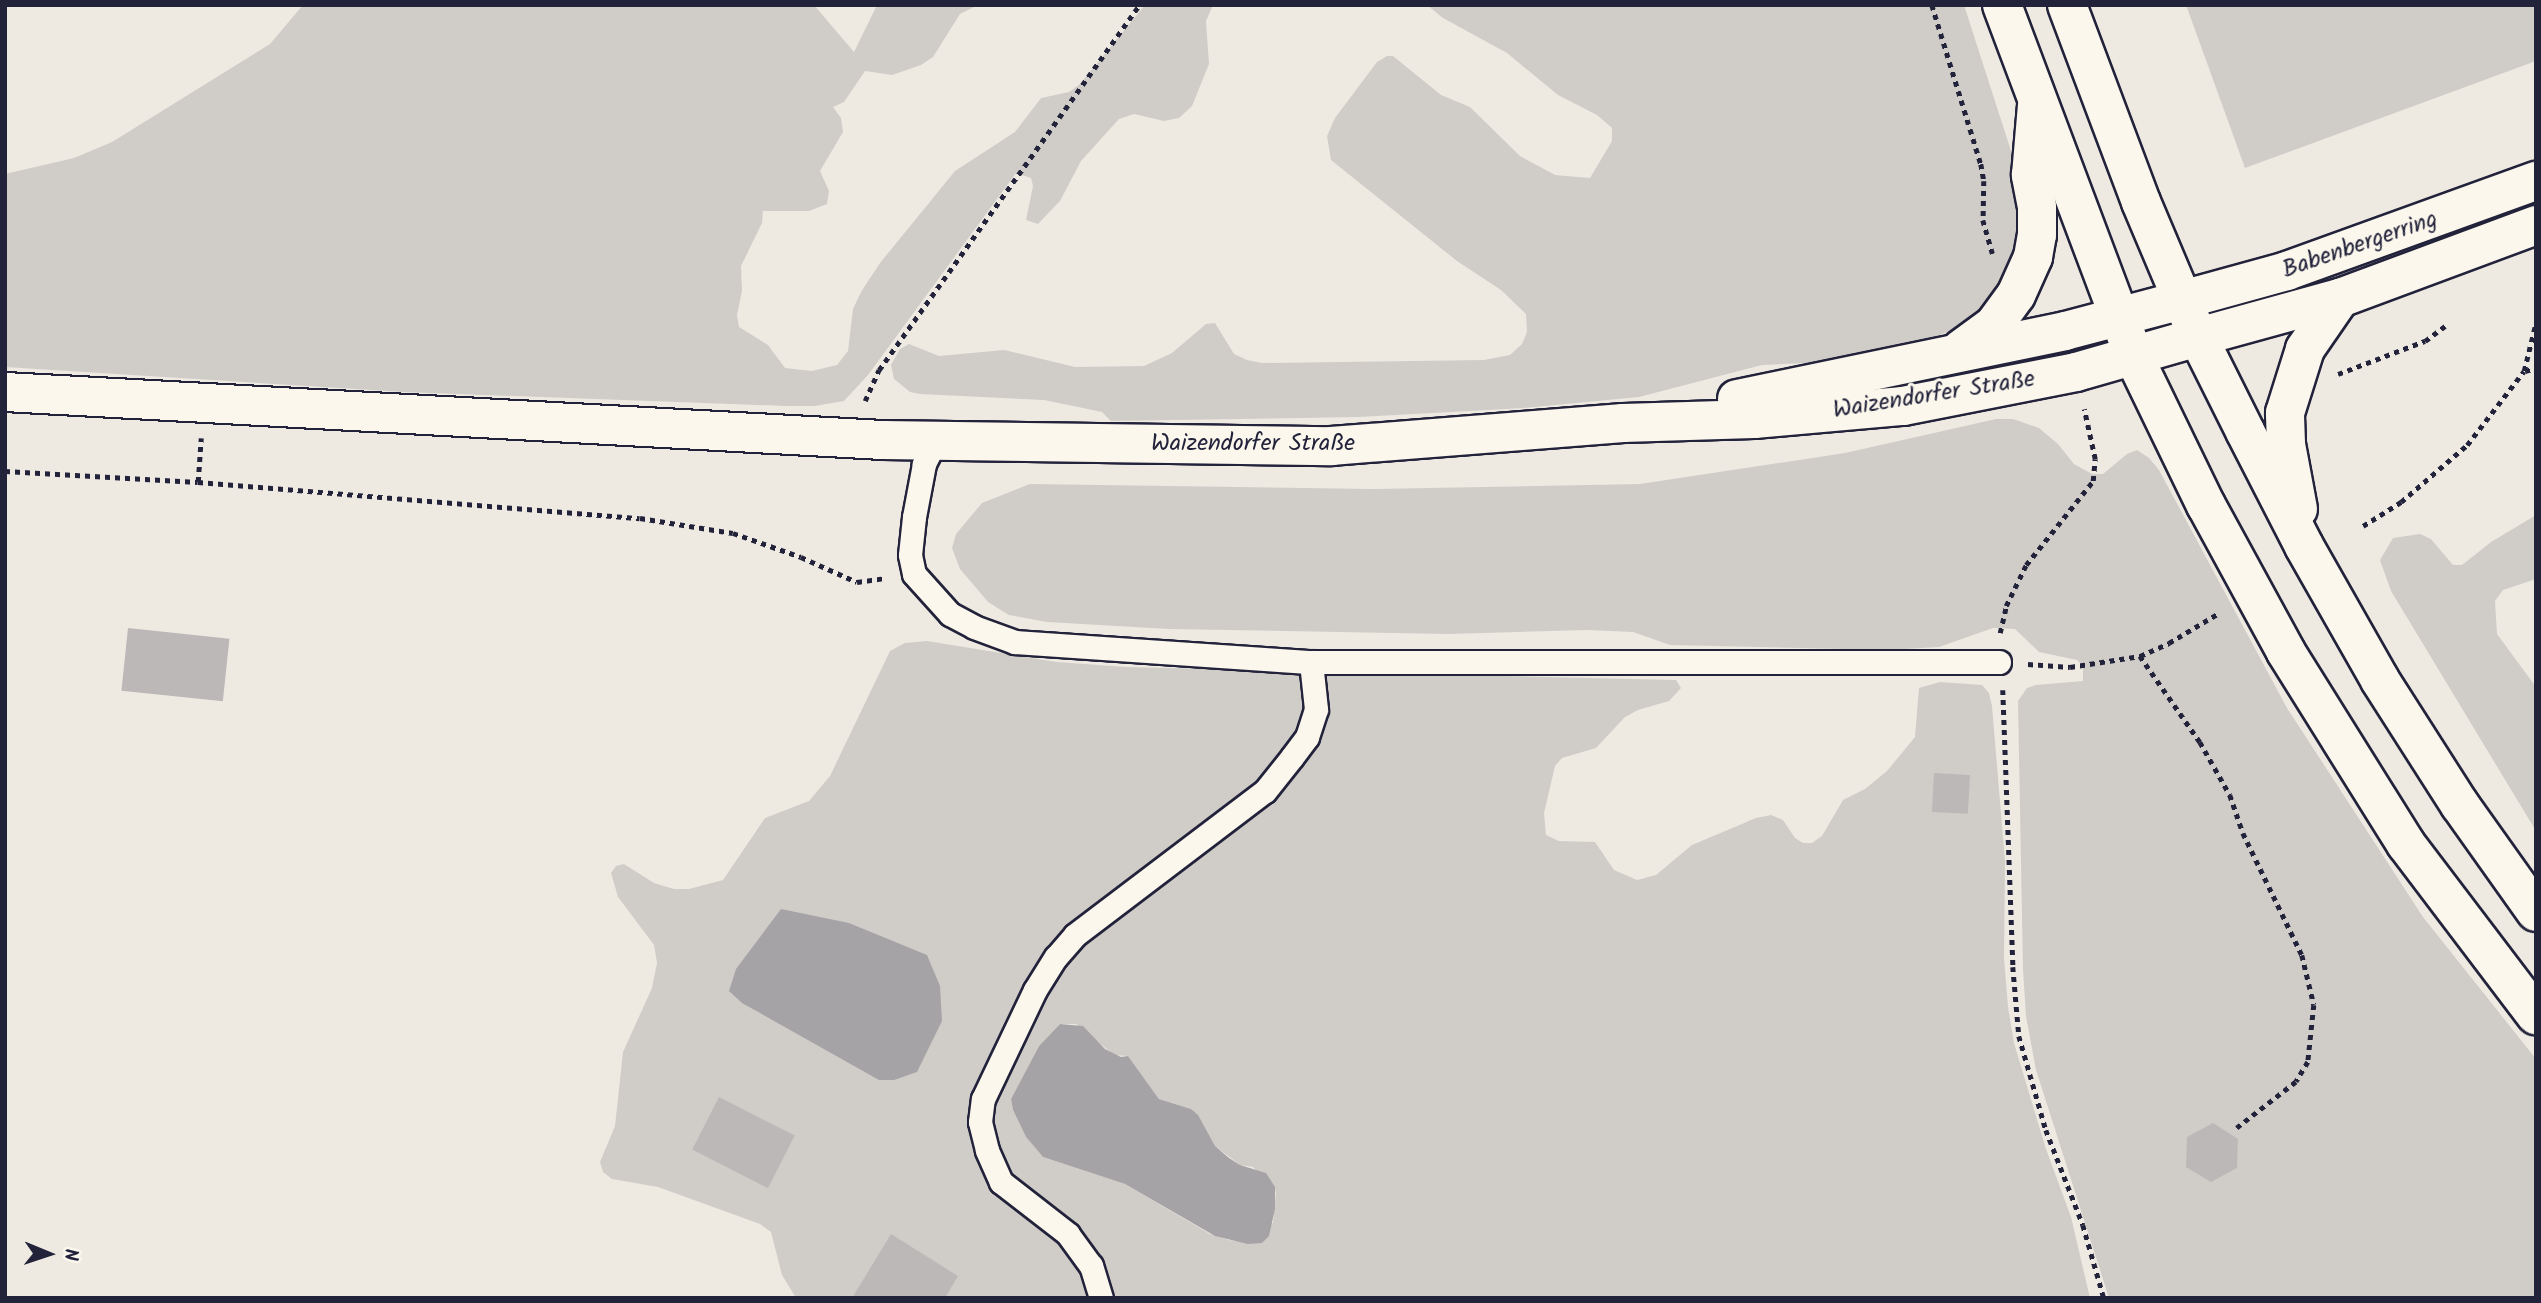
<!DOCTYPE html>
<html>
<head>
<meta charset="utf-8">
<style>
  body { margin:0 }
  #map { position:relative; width:2541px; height:1303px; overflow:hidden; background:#eeeae2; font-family:Kalam,sans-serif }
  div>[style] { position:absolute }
  .green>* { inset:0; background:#d0cdc9 }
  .water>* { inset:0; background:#a6a3a7 }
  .building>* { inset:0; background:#bcb8b8; transform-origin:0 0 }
  .path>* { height:4.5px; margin-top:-2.25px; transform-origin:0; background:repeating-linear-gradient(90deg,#22223b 0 5px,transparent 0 10px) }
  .roads { filter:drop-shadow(2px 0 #22223b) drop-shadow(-2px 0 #22223b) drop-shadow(0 2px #22223b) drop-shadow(0 -2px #22223b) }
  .lane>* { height:23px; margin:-11.5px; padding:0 11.5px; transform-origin:11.5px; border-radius:11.5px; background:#fbf7ec }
  .street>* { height:38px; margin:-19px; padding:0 19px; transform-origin:19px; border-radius:19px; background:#fbf7ec }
  .secondary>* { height:38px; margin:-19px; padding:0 19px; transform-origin:19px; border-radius:19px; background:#fbf7ec }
  .primary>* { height:38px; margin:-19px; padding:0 19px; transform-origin:19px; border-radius:19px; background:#fbf7ec }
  span { translate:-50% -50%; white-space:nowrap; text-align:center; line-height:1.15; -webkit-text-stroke:6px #fbf7ec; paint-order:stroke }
  .street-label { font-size:24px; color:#22223b }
  .frame { position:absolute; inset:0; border:7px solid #22223b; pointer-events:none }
  .north { position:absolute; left:14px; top:1219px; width:70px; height:70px; -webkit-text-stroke:5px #fbf7ec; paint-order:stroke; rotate:92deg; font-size:19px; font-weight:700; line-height:28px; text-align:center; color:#22223b }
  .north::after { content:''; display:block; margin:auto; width:24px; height:32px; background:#22223b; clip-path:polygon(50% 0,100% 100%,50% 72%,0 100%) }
</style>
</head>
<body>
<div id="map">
  <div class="green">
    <i style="clip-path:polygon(303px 5px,814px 5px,854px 52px,877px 5px,978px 5px,960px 14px,933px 57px,921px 65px,892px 75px,865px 71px,844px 102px,833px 107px,841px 118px,843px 132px,820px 171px,829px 191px,827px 204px,809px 211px,763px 211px,762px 223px,741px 266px,742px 291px,737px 315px,739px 327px,768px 345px,785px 368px,812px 371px,837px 365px,848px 351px,853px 309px,861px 292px,880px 263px,955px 171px,1015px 132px,1041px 98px,1069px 92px,1080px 84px,1145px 5px,1213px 5px,1206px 21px,1209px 64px,1192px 106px,1179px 118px,1164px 121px,1134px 114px,1119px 119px,1081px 161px,1060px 201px,1038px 224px,1026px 220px,1033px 186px,1031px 178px,1016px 173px,868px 375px,844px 401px,815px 406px,786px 406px,403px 392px,5px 367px,5px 174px,74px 158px,112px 142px,270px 44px)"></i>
    <i style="clip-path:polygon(1427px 5px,1964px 5px,2022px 185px,2021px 248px,1991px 305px,1968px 323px,1937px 336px,1916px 345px,1826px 362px,1762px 365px,1639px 397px,1524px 408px,1359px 417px,1111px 421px,1102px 412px,1044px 400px,920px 394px,910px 392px,894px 379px,891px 365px,900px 349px,909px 344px,939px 356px,1004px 350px,1075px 367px,1144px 366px,1172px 353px,1206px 324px,1215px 323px,1234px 354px,1247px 360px,1262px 363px,1484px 360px,1510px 355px,1522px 344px,1527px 332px,1526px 314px,1501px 290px,1457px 261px,1331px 160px,1327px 136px,1335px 118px,1377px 62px,1387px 56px,1393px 56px,1441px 95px,1470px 107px,1520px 156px,1555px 175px,1590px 178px,1612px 141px,1612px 128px,1597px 115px,1558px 95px,1507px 53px,1443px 18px)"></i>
    <i style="clip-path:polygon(2186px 5px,2536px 5px,2536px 61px,2245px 168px)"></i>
    <i style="clip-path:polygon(1996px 419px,2013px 419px,2039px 428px,2058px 444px,2074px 464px,2092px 474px,2103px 474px,2127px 454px,2137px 450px,2149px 458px,2159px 470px,2287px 708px,2423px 917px,2536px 1059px,2536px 1298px,2109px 1298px,2036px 1070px,2026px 1016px,2023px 970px,2018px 701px,2027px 688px,2036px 685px,2083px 681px,2083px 666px,2077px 660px,2039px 652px,2015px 629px,1993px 628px,1939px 647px,1887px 650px,1670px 645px,1633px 632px,1587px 630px,1448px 634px,1169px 629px,1047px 622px,1009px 615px,988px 602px,960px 569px,952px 548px,956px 534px,982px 503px,1030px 484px,1373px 489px,1640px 484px,1845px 453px)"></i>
    <i style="clip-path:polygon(2536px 515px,2536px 579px,2503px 590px,2495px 601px,2497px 634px,2536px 687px,2536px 831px,2391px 591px,2380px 560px,2393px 538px,2420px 534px,2431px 539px,2453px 565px,2462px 565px,2491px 542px)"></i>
    <i style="clip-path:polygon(evenodd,927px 641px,1057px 662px,1126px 667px,1676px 680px,1681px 688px,1669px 701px,1638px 710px,1625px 717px,1596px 748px,1562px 758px,1555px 766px,1544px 813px,1546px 835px,1559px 841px,1595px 842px,1614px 870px,1637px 880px,1656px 875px,1692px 845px,1756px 818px,1771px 815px,1783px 820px,1795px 838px,1803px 843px,1812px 843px,1822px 836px,1843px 800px,1865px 789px,1887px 771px,1915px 737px,1919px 688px,1940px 682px,1982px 685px,1989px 693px,1992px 706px,2005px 861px,2004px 958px,2008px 1007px,2014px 1043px,2046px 1149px,2071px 1217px,2090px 1298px,796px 1298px,782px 1275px,771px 1232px,760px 1224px,658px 1187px,612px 1179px,603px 1172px,600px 1162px,615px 1126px,623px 1052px,652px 988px,657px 963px,654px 945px,618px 897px,611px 873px,616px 866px,624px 864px,654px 883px,674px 889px,689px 889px,723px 880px,765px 818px,809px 801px,830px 776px,890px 651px,905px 643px,927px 641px,1060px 1024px,1076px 1024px,1114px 1055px,1128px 1056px,1159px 1099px,1191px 1109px,1215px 1146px,1240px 1165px,1253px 1167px,1276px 1192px,1273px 1223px,1237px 1241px,1229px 1240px,1210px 1234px,1125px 1184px,1043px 1157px,1026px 1137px,1013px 1110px,1011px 1099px,1039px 1046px,1060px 1024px)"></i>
  </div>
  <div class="water">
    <i style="clip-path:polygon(781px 909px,849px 923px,927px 955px,940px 986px,942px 1021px,917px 1072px,894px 1080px,879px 1080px,742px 1003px,729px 991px,736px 969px)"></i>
    <i style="clip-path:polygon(1060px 1024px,1083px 1026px,1105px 1049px,1121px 1057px,1128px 1056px,1159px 1099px,1191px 1109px,1198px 1115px,1215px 1146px,1229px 1158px,1240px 1165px,1266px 1173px,1275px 1187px,1275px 1209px,1269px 1236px,1262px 1243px,1248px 1244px,1215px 1236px,1125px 1184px,1043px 1157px,1026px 1137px,1013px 1110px,1011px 1099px,1039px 1046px)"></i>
  </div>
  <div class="building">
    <i style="left:128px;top:628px;width:102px;height:63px;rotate:6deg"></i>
    <i style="left:1934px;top:773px;width:36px;height:39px;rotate:3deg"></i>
    <i style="left:719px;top:1097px;width:85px;height:59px;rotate:27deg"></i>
    <i style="clip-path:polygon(2213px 1123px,2238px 1139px,2237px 1168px,2211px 1182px,2186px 1167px,2187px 1137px)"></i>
    <i style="clip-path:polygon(891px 1234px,958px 1276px,945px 1298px,852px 1298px)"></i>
  </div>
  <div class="path">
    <i style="left:1932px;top:5px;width:166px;rotate:72.9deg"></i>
    <i style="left:1981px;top:164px;width:17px;rotate:80deg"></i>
    <i style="left:1984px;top:181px;width:39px;rotate:91deg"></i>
    <i style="left:1983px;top:220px;width:35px;rotate:74deg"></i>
    <i style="left:2525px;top:371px;width:11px;rotate:-15deg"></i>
    <i style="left:2338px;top:374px;width:93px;rotate:-20.8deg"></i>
    <i style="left:2425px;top:341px;width:25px;rotate:-37deg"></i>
    <i style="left:865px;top:401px;width:34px;rotate:-66deg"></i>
    <i style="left:879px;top:370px;width:448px;rotate:-54.5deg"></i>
    <i style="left:5px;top:471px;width:193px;rotate:3.3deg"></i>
    <i style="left:198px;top:482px;width:443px;rotate:4.7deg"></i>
    <i style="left:640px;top:518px;width:94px;rotate:9.2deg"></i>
    <i style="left:733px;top:533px;width:72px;rotate:19.4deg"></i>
    <i style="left:801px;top:557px;width:61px;rotate:24.1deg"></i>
    <i style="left:857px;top:582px;width:28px;rotate:-8deg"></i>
    <i style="left:198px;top:482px;width:44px;rotate:-86.1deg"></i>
    <i style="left:2363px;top:526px;width:45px;rotate:-32.3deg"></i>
    <i style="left:2401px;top:502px;width:87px;rotate:-40.8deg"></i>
    <i style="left:2467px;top:445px;width:93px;rotate:-52.4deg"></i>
    <i style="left:2524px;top:371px;width:50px;rotate:-76.2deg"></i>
    <i style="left:2000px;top:633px;width:28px;rotate:-77deg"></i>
    <i style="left:2006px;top:606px;width:46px;rotate:-64deg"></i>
    <i style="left:2026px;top:565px;width:107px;rotate:-51.4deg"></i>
    <i style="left:2093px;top:481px;width:22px;rotate:-85deg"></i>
    <i style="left:2095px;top:459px;width:51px;rotate:-102.4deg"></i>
    <i style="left:2140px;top:656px;width:105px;rotate:55.1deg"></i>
    <i style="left:2200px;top:742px;width:61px;rotate:60.5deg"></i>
    <i style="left:2230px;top:795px;width:40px;rotate:71.1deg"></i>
    <i style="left:2243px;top:833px;width:136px;rotate:64.2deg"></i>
    <i style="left:2302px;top:955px;width:51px;rotate:76.5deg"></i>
    <i style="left:2314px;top:1005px;width:57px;rotate:96deg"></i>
    <i style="left:2308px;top:1062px;width:23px;rotate:121deg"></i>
    <i style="left:2296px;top:1082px;width:75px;rotate:142.1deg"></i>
    <i style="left:2028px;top:664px;width:42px;rotate:4.1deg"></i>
    <i style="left:2070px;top:667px;width:71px;rotate:-8.9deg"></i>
    <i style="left:2140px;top:656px;width:32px;rotate:-24deg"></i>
    <i style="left:2169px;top:643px;width:58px;rotate:-31deg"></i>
    <i style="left:2003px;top:690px;width:277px;rotate:87.9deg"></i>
    <i style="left:2013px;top:967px;width:69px;rotate:85deg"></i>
    <i style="left:2019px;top:1036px;width:98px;rotate:74deg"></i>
    <i style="left:2046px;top:1130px;width:102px;rotate:68.7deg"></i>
    <i style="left:2083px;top:1225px;width:76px;rotate:74deg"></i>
  </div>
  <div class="roads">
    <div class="lane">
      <i style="left:935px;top:442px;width:25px;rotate:117deg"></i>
      <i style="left:924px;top:464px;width:54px;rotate:100.7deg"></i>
      <i style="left:914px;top:517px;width:38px;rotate:96deg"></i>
      <i style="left:910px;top:555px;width:19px;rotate:78deg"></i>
      <i style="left:914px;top:574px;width:54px;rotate:48deg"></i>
      <i style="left:950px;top:614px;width:27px;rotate:28deg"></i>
      <i style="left:974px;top:627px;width:44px;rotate:20.1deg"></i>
      <i style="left:1015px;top:642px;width:297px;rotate:3.9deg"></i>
      <i style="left:1311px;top:662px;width:688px"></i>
      <i style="left:1101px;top:1298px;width:34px;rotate:-107deg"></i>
      <i style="left:1091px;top:1266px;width:39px;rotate:-126deg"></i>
      <i style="left:1068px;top:1234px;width:85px;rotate:-142.2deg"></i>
      <i style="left:1001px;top:1182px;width:35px;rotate:-114deg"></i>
      <i style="left:987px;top:1150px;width:29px;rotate:-104deg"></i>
      <i style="left:980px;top:1122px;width:23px;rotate:-83deg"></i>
      <i style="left:983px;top:1099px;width:121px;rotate:-64.5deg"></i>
      <i style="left:1035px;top:990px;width:39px;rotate:-58deg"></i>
      <i style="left:1056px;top:957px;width:29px;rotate:-49deg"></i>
      <i style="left:1075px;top:935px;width:238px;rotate:-37.2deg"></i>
      <i style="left:1265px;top:791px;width:43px;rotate:-51.5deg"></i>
      <i style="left:1292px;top:757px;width:25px;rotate:-53deg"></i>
      <i style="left:1307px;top:737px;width:29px;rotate:-72deg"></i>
      <i style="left:1316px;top:709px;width:47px;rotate:-96.1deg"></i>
    </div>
    <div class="street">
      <i style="left:2182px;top:300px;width:109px;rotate:-15.4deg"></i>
      <i style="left:2287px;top:271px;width:265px;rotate:-19.9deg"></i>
      <i style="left:2198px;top:337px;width:147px;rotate:-15.4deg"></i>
      <i style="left:2340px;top:298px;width:209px;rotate:-20.4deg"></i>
    </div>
    <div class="secondary">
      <i style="left:1961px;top:349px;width:41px;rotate:-36deg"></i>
      <i style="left:1994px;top:325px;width:37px;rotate:-54deg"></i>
      <i style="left:2016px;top:295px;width:42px;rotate:-65.9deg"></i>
      <i style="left:2033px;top:257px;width:22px;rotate:-80deg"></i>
      <i style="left:2037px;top:235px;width:28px;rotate:-90deg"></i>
      <i style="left:2037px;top:207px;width:33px;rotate:-101deg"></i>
      <i style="left:2031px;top:175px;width:70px;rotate:-85.1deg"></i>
      <i style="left:5px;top:392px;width:879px;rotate:3.13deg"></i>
      <i style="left:883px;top:440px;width:448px;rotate:0.8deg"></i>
      <i style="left:1331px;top:446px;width:293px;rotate:-4.5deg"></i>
      <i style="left:1623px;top:423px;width:131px;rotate:-1.7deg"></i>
      <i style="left:1754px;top:419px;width:150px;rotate:-5deg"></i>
      <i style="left:1903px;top:406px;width:176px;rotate:-11.1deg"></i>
      <i style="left:2076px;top:372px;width:127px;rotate:-16deg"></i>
      <i style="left:1737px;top:399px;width:335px;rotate:-11.7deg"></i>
      <i style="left:2065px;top:331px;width:121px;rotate:-14.8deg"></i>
    </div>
    <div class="primary">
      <i style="left:2002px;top:5px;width:376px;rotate:69.4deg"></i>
      <i style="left:2134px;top:357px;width:165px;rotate:64.1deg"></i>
      <i style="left:2206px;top:505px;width:167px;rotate:61.4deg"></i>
      <i style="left:2286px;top:652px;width:226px;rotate:58deg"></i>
      <i style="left:2406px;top:844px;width:215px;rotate:52.8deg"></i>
      <i style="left:2067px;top:5px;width:210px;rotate:69.4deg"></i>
      <i style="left:2141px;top:202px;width:147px;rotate:67.1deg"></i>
      <i style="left:2198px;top:337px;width:105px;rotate:63.4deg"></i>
      <i style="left:2245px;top:431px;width:129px;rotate:62.8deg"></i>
      <i style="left:2304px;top:546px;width:154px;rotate:60.4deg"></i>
      <i style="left:2380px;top:680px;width:148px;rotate:57.4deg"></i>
      <i style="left:2460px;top:805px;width:131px;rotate:54.6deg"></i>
      <i style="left:2298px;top:509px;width:66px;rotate:-100.5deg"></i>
      <i style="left:2286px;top:444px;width:31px;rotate:-92deg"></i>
      <i style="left:2285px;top:413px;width:67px;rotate:-72.6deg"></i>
      <i style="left:2305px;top:349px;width:62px;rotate:-55.5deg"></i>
    </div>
  </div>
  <div class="street-label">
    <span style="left:2360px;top:245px;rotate:-19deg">Babenbergerring</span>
    <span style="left:1934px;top:395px;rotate:-9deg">Waizendorfer Straße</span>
    <span style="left:1253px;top:444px">Waizendorfer Straße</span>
  </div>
  <div class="frame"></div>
  <div class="north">N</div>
</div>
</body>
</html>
